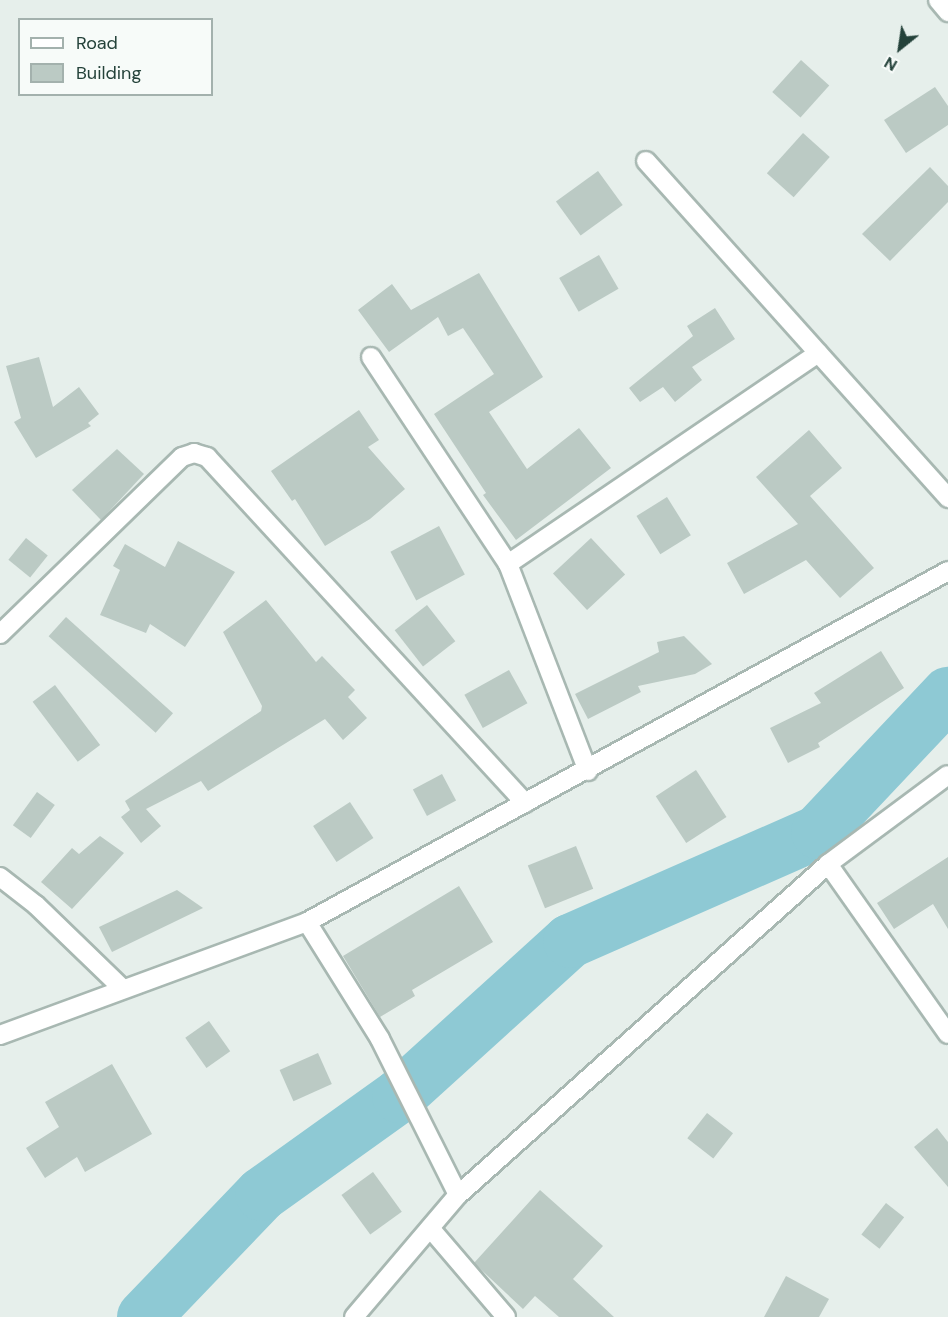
<!DOCTYPE html>
<html>
<head>
<meta charset="utf-8">
<style>
  body { margin:0 }
  #map { position:relative; width:948px; height:1317px; overflow:hidden; background:#e6efeb; font-family:"DM Sans",sans-serif }
  div>[style] { position:absolute }
  .river>* { height:54px; margin:-27px; padding:0 27px; transform-origin:27px; border-radius:27px; background:#8ec9d4 }
  .building>* { inset:0; background:#bbcac4; transform-origin:0 0 }
  .roads { filter:drop-shadow(2px 0 #a8b8b2) drop-shadow(-2px 0 #a8b8b2) drop-shadow(0 2px #a8b8b2) drop-shadow(0 -2px #a8b8b2) }
  .minor>* { height:18px; margin:-9px; padding:0 9px; transform-origin:9px; border-radius:9px; background:#fff }
  span { translate:-50% -50%; white-space:nowrap; text-align:center; line-height:1.15; -webkit-text-stroke:6px #f7fbf9; paint-order:stroke }
  .legend { position:absolute; left:18px; top:18px; width:195px; height:78px; box-sizing:border-box; background:#f7fbf9; border:2px solid #a3b1ad; margin:0; padding:8px 10px; list-style:none; font-size:18px; color:#24423a }
  .legend li { display:flex; align-items:center; gap:12px; height:30px }
  .legend b { width:30px; border:2px solid #a3b1ad }
  .north { position:absolute; left:870px; top:18px; width:60px; height:60px; -webkit-text-stroke:4px #f7fbf9; paint-order:stroke; rotate:210deg; font-size:16px; font-weight:700; line-height:24px; text-align:center; color:#24423a }
  .north::after { content:''; display:block; margin:auto; width:21px; height:27px; background:#24423a; clip-path:polygon(50% 0,100% 100%,50% 72%,0 100%) }
</style>
</head>
<body>
<div id="map">
  <div class="river">
    <i style="left:144px;top:1317px;width:170px;rotate:-46.2deg"></i>
    <i style="left:262px;top:1194px;width:168px;rotate:-35.6deg"></i>
    <i style="left:399px;top:1096px;width:231px;rotate:-42.2deg"></i>
    <i style="left:570px;top:941px;width:271px;rotate:-23.7deg"></i>
    <i style="left:818px;top:832px;width:190px;rotate:-46.7deg"></i>
  </div>
  <div class="building">
    <i style="left:801px;top:60px;width:38px;height:43px;rotate:42deg"></i>
    <i style="clip-path:polygon(935px 87px,948px 106px,948px 125px,906px 153px,884px 120px)"></i>
    <i style="left:803px;top:133px;width:36px;height:54px;rotate:42deg"></i>
    <i style="clip-path:polygon(930px 167px,948px 186px,948px 202px,890px 261px,862px 234px)"></i>
    <i style="left:598px;top:171px;width:42px;height:52px;rotate:54deg"></i>
    <i style="left:599px;top:255px;width:39px;height:46px;rotate:60deg"></i>
    <i style="clip-path:polygon(479px 273px,543px 377px,489px 412px,527px 469px,579px 428px,611px 468px,516px 540px,483px 495px,486px 493px,434px 414px,494px 374px,463px 328px,448px 336px,438px 317px,389px 352px,358px 310px,392px 284px,411px 310px)"></i>
    <i style="clip-path:polygon(715px 308px,735px 339px,692px 367px,702px 380px,675px 402px,663px 387px,640px 402px,629px 388px,693px 336px,687px 326px)"></i>
    <i style="clip-path:polygon(39px 357px,53px 407px,79px 387px,99px 414px,88px 423px,91px 426px,36px 458px,14px 422px,21px 418px,6px 366px)"></i>
    <i style="clip-path:polygon(359px 410px,379px 440px,368px 447px,405px 489px,370px 519px,325px 546px,295px 499px,292px 501px,271px 471px)"></i>
    <i style="clip-path:polygon(809px 430px,842px 468px,810px 496px,874px 568px,840px 598px,806px 560px,744px 594px,727px 563px,798px 524px,756px 477px)"></i>
    <i style="clip-path:polygon(117px 449px,144px 474px,101px 520px,72px 490px)"></i>
    <i style="left:667px;top:497px;width:45px;height:36px;rotate:58deg"></i>
    <i style="left:439px;top:526px;width:55px;height:55px;rotate:62deg"></i>
    <i style="left:26px;top:538px;width:28px;height:28px;rotate:39deg"></i>
    <i style="left:591px;top:538px;width:50px;height:52px;rotate:47deg"></i>
    <i style="clip-path:polygon(178px 541px,235px 572px,185px 647px,150px 624px,146px 633px,100px 615px,120px 570px,113px 566px,125px 544px,165px 567px)"></i>
    <i style="clip-path:polygon(266px 600px,316px 662px,322px 656px,355px 690px,348px 697px,367px 718px,343px 740px,325px 719px,208px 791px,201px 781px,146px 809px,161px 826px,141px 843px,121px 817px,130px 810px,125px 801px,261px 711px,262px 706px,223px 632px)"></i>
    <i style="left:427px;top:605px;width:46px;height:41px;rotate:52deg"></i>
    <i style="left:66px;top:617px;width:144px;height:26px;rotate:42deg"></i>
    <i style="clip-path:polygon(684px 636px,712px 664px,695px 674px,638px 686px,641px 692px,588px 719px,575px 694px,659px 652px,657px 642px)"></i>
    <i style="clip-path:polygon(881px 651px,904px 688px,818px 743px,820px 747px,788px 763px,770px 728px,821px 703px,814px 693px)"></i>
    <i style="left:509px;top:670px;width:38px;height:51px;rotate:61deg"></i>
    <i style="left:55px;top:685px;width:75px;height:28px;rotate:53deg"></i>
    <i style="left:696px;top:770px;width:56px;height:48px;rotate:57deg"></i>
    <i style="left:442px;top:774px;width:30px;height:33px;rotate:62deg"></i>
    <i style="left:37px;top:792px;width:22px;height:41px;rotate:36deg"></i>
    <i style="left:350px;top:802px;width:43px;height:44px;rotate:57deg"></i>
    <i style="clip-path:polygon(100px 836px,124px 853px,72px 909px,41px 882px,72px 848px,79px 854px)"></i>
    <i style="left:576px;top:846px;width:46px;height:52px;rotate:68deg"></i>
    <i style="clip-path:polygon(948px 857px,948px 929px,933px 904px,894px 929px,877px 903px)"></i>
    <i style="clip-path:polygon(459px 886px,493px 942px,412px 990px,415px 996px,380px 1017px,343px 956px)"></i>
    <i style="clip-path:polygon(177px 890px,203px 908px,112px 952px,99px 927px)"></i>
    <i style="left:209px;top:1021px;width:37px;height:29px;rotate:55deg"></i>
    <i style="left:318px;top:1053px;width:34px;height:42px;rotate:66deg"></i>
    <i style="clip-path:polygon(112px 1064px,152px 1134px,85px 1172px,77px 1157px,45px 1178px,26px 1148px,59px 1127px,45px 1102px)"></i>
    <i style="left:707px;top:1113px;width:33px;height:32px;rotate:38deg"></i>
    <i style="clip-path:polygon(937px 1128px,948px 1142px,948px 1187px,914px 1147px)"></i>
    <i style="left:373px;top:1172px;width:49px;height:39px;rotate:54deg"></i>
    <i style="clip-path:polygon(540px 1190px,603px 1246px,573px 1279px,614px 1317px,559px 1317px,535px 1296px,523px 1309px,474px 1263px)"></i>
    <i style="left:886px;top:1203px;width:23px;height:40px;rotate:38deg"></i>
    <i style="clip-path:polygon(786px 1276px,829px 1299px,819px 1317px,764px 1317px)"></i>
  </div>
  <div class="roads">
    <div class="minor">
      <i style="left:938px;top:0;width:16px;rotate:50deg"></i>
      <i style="left:646px;top:161px;width:453px;rotate:48.1deg"></i>
      <i style="left:371px;top:357px;width:248px;rotate:56.5deg"></i>
      <i style="left:508px;top:564px;width:222px;rotate:68.9deg"></i>
      <i style="left:508px;top:564px;width:375px;rotate:-34.2deg"></i>
      <i style="left:0;top:634px;width:254px;rotate:-44.2deg"></i>
      <i style="left:182px;top:457px;width:13px;rotate:-18deg"></i>
      <i style="left:194px;top:453px;width:14px;rotate:17deg"></i>
      <i style="left:207px;top:457px;width:470px;rotate:47.4deg"></i>
      <i style="left:828px;top:864px;width:208px;rotate:54.8deg"></i>
      <i style="left:0;top:877px;width:46px;rotate:37.9deg"></i>
      <i style="left:36px;top:905px;width:120px;rotate:44deg"></i>
      <i style="left:307px;top:922px;width:138px;rotate:58deg"></i>
      <i style="left:380px;top:1039px;width:174px;rotate:63.4deg"></i>
      <i style="left:0;top:1035px;width:327px;rotate:-20.2deg"></i>
      <i style="left:307px;top:922px;width:731px;rotate:-28.7deg"></i>
      <i style="left:430px;top:1228px;width:117px;rotate:49.5deg"></i>
      <i style="left:354px;top:1317px;width:160px;rotate:-49.6deg"></i>
      <i style="left:458px;top:1195px;width:496px;rotate:-41.8deg"></i>
      <i style="left:828px;top:864px;width:149px;rotate:-36.6deg"></i>
    </div>
  </div>
  <ul class="legend">
  <li><b style="height:8px;background:#fff"></b>Road</li>
  <li><b style="height:16px;background:#bbcac4"></b>Building</li>
  </ul>
  <div class="north">N</div>
</div>
</body>
</html>
